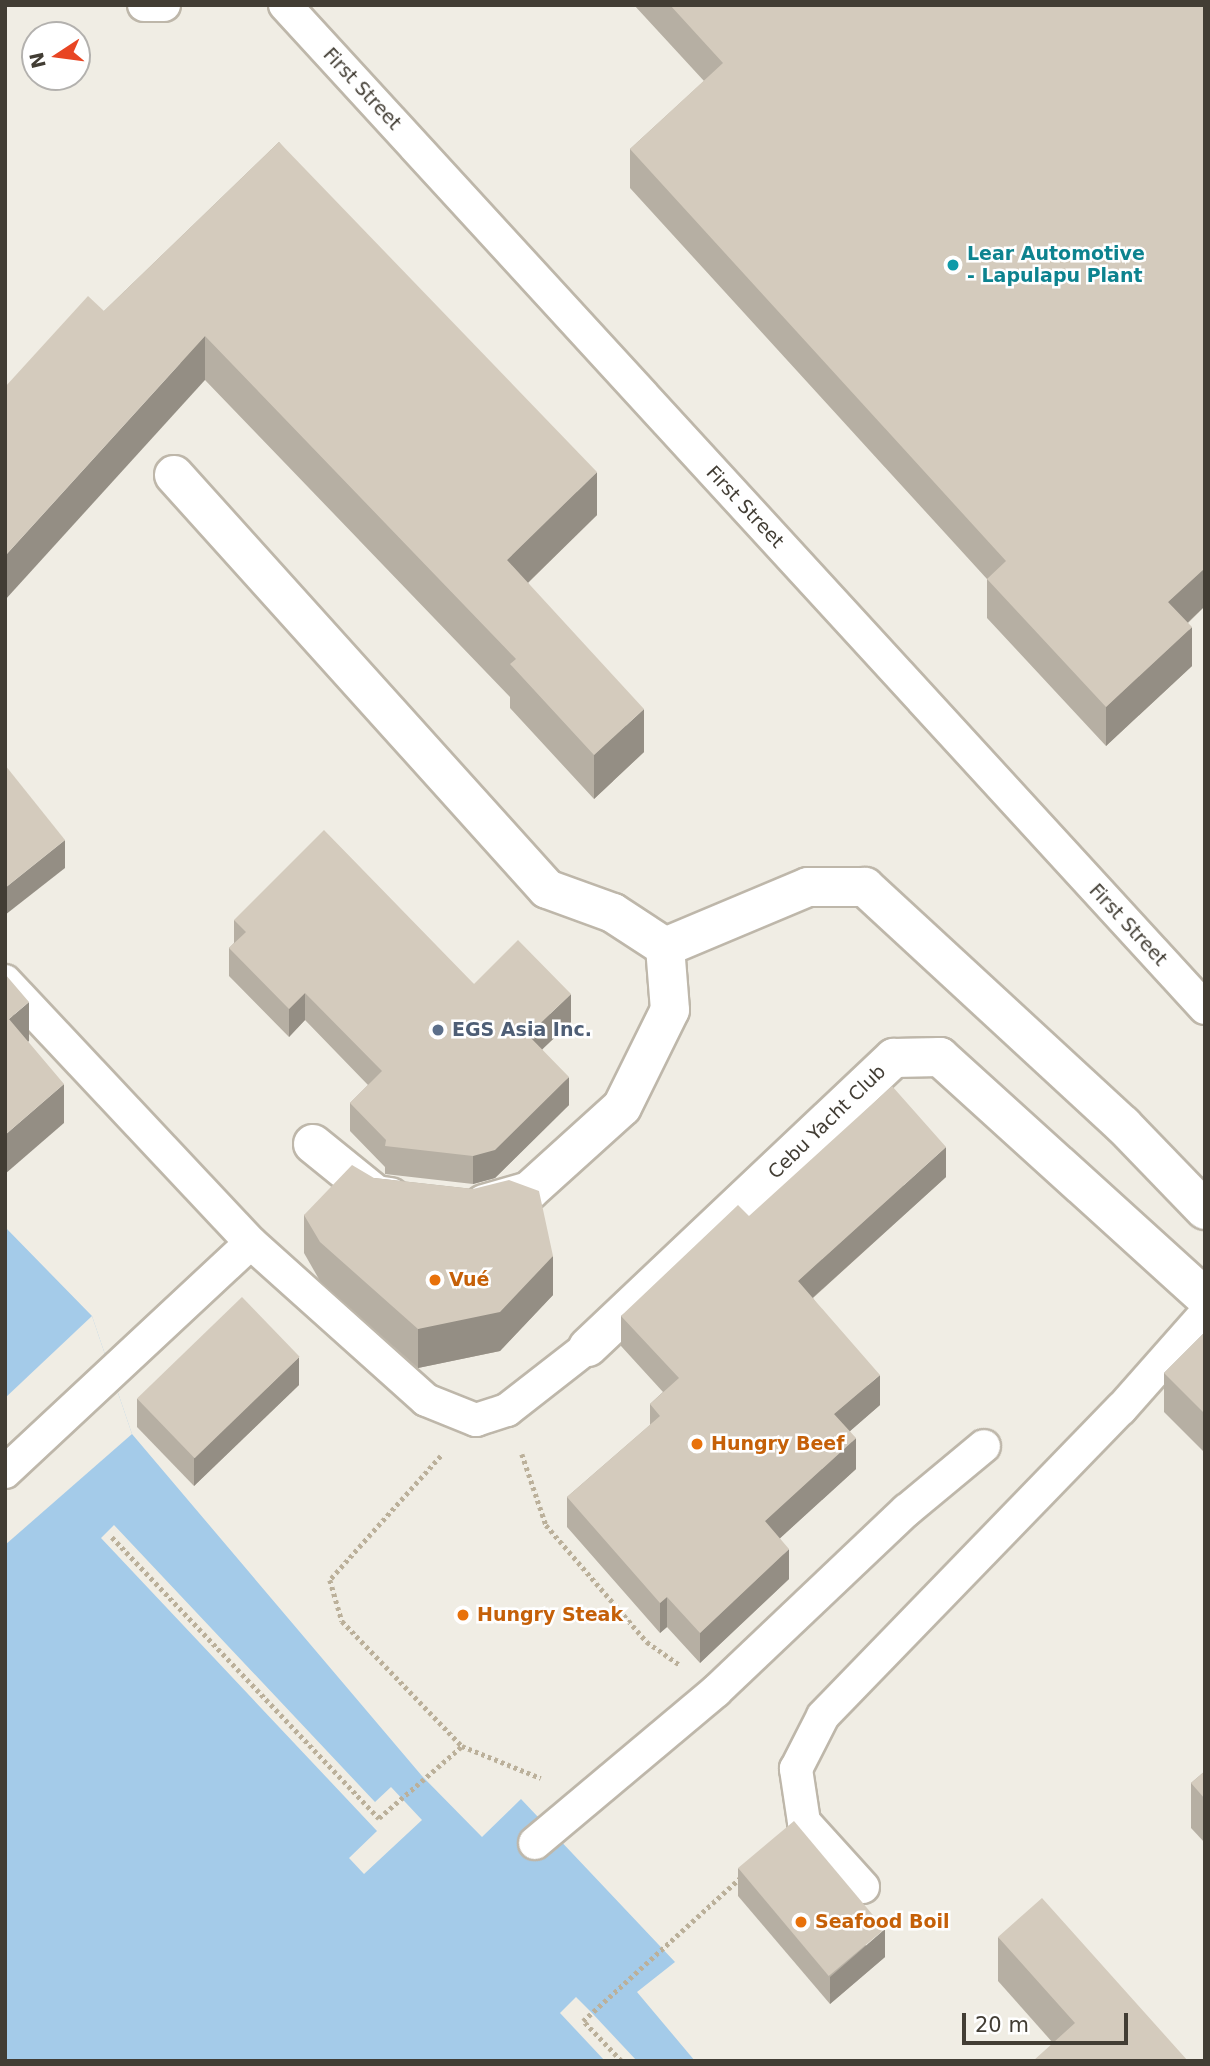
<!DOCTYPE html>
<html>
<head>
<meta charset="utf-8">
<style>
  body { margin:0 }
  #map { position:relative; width:1210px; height:2066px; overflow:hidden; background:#f0ede4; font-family:"DejaVu Sans",sans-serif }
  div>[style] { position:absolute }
  .water>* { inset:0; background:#a4cbe9 }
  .pier>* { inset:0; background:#f0ede4 }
  .path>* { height:4.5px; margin-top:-2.25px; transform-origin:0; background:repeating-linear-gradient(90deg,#bbb09a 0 3.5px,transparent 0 7px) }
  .roads { filter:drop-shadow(2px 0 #beb7aa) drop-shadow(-2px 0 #beb7aa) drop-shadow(0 2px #beb7aa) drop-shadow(0 -2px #beb7aa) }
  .service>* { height:32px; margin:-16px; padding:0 16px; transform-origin:16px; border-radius:16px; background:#fff }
  .minor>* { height:38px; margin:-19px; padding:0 19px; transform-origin:19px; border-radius:19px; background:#fff }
  .wall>* { inset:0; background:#b6afa3 }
  .shaded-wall>* { inset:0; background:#948e84 }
  .building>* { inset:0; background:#d4cbbd; transform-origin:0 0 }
  .dots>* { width:19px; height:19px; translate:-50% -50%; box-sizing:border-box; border:4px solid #fff; border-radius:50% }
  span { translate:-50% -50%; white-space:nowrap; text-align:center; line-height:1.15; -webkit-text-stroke:5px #fff; paint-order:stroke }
  .street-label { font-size:19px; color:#423d34 }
  .culture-label { font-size:19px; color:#0d838f; font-weight:700 }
  .left { translate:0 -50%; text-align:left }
  .service-label { font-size:19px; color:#4e5e75; font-weight:700 }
  .food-label { font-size:19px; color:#c56008; font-weight:700 }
  .frame { position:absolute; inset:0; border:7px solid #423d34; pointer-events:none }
  .north { position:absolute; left:21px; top:21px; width:70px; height:70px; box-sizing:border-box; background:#fff; border:2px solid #b3b1ae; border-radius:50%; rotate:257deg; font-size:19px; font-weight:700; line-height:28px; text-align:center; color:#423d34 }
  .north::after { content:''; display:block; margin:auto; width:24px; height:32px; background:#e84523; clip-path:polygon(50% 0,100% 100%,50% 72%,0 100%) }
  .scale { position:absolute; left:962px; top:2013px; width:166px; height:32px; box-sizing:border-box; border:4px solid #423d34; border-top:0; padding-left:9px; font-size:21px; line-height:24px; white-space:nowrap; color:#423d34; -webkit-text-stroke:5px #fff; paint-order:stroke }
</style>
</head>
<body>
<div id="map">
  <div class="water">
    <i style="clip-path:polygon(5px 1227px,92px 1316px,132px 1434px,422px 1776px,482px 1837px,521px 1799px,675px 1962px,637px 1992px,695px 2061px,5px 2061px)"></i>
  </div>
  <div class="pier">
    <i style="clip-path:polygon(92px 1316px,132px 1434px,5px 1545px,5px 1398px)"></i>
    <i style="clip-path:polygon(114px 1525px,375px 1802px,391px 1787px,422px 1820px,364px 1874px,349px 1858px,377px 1831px,101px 1538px)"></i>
    <i style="clip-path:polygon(576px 1997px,592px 2013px,637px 2061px,605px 2061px,560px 2013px)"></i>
  </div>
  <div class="path">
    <i style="left:522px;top:1454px;width:75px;rotate:71.3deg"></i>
    <i style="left:546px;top:1525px;width:155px;rotate:49.2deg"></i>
    <i style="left:647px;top:1642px;width:39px;rotate:35deg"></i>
    <i style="left:441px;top:1456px;width:166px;rotate:131.8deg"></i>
    <i style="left:330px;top:1580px;width:43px;rotate:73.7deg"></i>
    <i style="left:342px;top:1621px;width:173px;rotate:46.2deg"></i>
    <i style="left:462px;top:1746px;width:85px;rotate:22.1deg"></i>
    <i style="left:112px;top:1537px;width:388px;rotate:46.5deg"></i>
    <i style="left:379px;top:1818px;width:110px;rotate:-40.9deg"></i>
    <i style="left:621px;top:2061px;width:55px;rotate:-133.5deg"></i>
    <i style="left:583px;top:2021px;width:214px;rotate:-42.3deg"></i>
  </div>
  <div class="roads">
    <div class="service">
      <i style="left:144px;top:5px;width:20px"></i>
      <i style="left:285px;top:5px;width:1361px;rotate:47.47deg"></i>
      <i style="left:5px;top:981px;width:359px;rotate:46.8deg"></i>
      <i style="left:251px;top:1243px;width:235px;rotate:41.9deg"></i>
      <i style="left:426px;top:1400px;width:54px;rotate:21.8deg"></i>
      <i style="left:476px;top:1420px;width:33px;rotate:-18deg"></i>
      <i style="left:507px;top:1410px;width:103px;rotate:-37.9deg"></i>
      <i style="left:5px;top:1472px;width:336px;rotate:-43deg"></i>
      <i style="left:535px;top:1843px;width:236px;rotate:-40deg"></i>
      <i style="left:716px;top:1691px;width:263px;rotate:-43.5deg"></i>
      <i style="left:907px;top:1510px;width:100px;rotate:-39.7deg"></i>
      <i style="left:863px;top:1887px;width:88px;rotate:-132.2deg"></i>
      <i style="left:804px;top:1822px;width:54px;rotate:-98.6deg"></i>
      <i style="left:796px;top:1769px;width:59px;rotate:-63deg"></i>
      <i style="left:823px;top:1716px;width:428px;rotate:-45.9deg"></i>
      <i style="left:1121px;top:1409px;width:127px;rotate:-48.5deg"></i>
    </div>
    <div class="minor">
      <i style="left:174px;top:475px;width:557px;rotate:47.98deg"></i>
      <i style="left:547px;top:889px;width:70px;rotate:20deg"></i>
      <i style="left:613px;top:913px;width:62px;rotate:33.2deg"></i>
      <i style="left:665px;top:947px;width:155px;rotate:-22.8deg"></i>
      <i style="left:808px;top:887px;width:57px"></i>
      <i style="left:865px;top:887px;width:351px;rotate:42.7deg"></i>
      <i style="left:1123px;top:1125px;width:118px;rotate:46deg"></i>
      <i style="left:313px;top:1144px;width:81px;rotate:39deg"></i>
      <i style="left:376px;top:1195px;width:14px;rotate:8deg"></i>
      <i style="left:484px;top:1204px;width:47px;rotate:-16.1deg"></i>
      <i style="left:529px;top:1191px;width:125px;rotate:-42.1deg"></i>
      <i style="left:622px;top:1107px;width:108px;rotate:-63.7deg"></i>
      <i style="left:670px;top:1010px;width:63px;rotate:-94.5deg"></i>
      <i style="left:588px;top:1347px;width:421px;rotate:-43.4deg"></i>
      <i style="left:894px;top:1058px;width:46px;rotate:-1.2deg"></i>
      <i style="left:940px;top:1057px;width:358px;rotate:42.2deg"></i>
    </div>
  </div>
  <div class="wall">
    <i style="clip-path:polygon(634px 5px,1205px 5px,1205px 606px,1188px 623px,1192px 666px,1106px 746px,987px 618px,987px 579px,630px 188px,630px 149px,704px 81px)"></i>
    <i style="clip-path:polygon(279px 142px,597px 515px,528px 583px,644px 752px,594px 799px,510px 708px,510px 697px,205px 380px,104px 311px)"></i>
    <i style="clip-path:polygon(234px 920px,474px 984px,571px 1022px,542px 1049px,569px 1105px,495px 1178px,473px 1184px,385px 1174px,385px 1167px,350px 1131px,350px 1103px,368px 1085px,305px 1020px,289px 1037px,229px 976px,229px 948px,234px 943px)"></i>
    <i style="clip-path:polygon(946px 1177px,813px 1298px,880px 1405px,850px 1431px,856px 1469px,780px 1538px,789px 1579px,700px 1663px,667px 1627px,660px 1633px,567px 1527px,567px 1497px,650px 1425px,650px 1404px,663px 1392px,621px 1346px,621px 1316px,749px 1216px)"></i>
    <i style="clip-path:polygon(374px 1178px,473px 1189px,553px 1295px,500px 1351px,418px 1368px,320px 1281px,304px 1253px,304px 1215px)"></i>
    <i style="clip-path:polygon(1205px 1332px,1205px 1453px,1164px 1412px,1164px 1373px)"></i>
    <i style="clip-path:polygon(299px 1385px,194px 1486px,137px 1427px,137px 1399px)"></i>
    <i style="clip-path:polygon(1205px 1771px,1205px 1843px,1191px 1828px,1191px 1783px)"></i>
    <i style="clip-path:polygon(738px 1868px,885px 1957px,830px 2004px,738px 1896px)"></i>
    <i style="clip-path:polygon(998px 1937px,1188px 2061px,1053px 2043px,998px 1981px)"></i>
  </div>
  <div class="shaded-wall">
    <i style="clip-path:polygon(205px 336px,205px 380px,5px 600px,5px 556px)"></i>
    <i style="clip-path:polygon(597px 472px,597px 515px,507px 603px,507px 560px)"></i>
    <i style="clip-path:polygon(1205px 568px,1205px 606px,1168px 641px,1168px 602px)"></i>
    <i style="clip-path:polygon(1192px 627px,1192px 666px,1106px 746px,1106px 707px)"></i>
    <i style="clip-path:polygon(644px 709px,644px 752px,594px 799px,594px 755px)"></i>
    <i style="clip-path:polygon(65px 840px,65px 868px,5px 915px,5px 888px)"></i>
    <i style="clip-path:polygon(305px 993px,305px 1020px,289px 1037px,289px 1009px)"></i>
    <i style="clip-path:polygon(571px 994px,571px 1022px,528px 1063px,528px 1035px)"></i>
    <i style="clip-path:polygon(29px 1002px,29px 1041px,9px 1058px,9px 1019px)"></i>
    <i style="clip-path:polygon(569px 1077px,569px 1105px,495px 1178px,473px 1184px,473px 1156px)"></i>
    <i style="clip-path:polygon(64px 1084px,64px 1123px,5px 1174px,5px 1135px)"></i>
    <i style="clip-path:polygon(946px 1147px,946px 1177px,798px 1311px,798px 1281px)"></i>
    <i style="clip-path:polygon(553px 1256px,553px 1295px,500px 1351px,418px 1368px,418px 1329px)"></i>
    <i style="clip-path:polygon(299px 1357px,299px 1385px,194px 1486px,194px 1458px)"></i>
    <i style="clip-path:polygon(880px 1375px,880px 1405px,834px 1445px,834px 1414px)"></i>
    <i style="clip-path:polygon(856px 1438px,856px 1469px,765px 1552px,765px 1521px)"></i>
    <i style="clip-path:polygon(789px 1549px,789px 1579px,700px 1663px,700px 1633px)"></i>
    <i style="clip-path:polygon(667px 1597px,667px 1627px,660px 1633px,660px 1603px)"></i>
    <i style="clip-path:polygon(885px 1929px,885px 1957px,830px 2004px,830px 1977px)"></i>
  </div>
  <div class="building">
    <i style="clip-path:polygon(670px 5px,1205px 5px,1205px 568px,1168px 602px,1192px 627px,1106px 707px,987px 579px,1006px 561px,630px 149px,723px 63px)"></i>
    <i style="clip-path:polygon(279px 142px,597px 472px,507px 560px,644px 709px,594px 755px,510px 664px,516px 659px,205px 336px,5px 556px,5px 387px,88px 296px,104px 311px)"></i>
    <i style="clip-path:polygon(5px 765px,65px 840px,5px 888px)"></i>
    <i style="clip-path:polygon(324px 830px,474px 984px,518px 940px,571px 994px,528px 1035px,569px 1077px,495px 1150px,473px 1156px,385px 1146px,386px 1140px,350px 1103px,382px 1071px,305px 993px,289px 1009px,229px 948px,246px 932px,234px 920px)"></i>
    <i style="clip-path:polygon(5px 974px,29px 1002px,9px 1019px,64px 1084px,5px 1135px)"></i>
    <i style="clip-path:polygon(892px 1086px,946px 1147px,798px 1281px,880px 1375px,834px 1414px,856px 1438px,765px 1521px,789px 1549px,700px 1633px,667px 1597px,660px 1603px,567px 1497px,660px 1416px,650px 1404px,679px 1378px,621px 1316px,738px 1205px,749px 1216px)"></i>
    <i style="clip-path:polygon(352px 1165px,374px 1178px,473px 1189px,509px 1180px,539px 1191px,553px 1256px,500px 1312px,418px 1329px,320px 1242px,304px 1215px)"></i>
    <i style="left:242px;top:1297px;width:83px;height:146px;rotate:46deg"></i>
    <i style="clip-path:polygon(1205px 1332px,1205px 1414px,1164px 1373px)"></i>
    <i style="clip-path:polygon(1205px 1771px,1205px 1799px,1191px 1783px)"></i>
    <i style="left:794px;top:1821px;width:141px;height:73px;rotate:50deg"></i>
    <i style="clip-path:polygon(1042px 1898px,1188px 2061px,1033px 2061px,1075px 2023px,998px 1937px)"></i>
  </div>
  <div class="dots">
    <i style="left:953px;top:265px;background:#0f9aa8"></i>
    <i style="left:438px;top:1030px;background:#5c6f8a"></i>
    <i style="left:435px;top:1280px;background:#e8710a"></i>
    <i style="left:697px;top:1444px;background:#e8710a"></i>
    <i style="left:463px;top:1615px;background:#e8710a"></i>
    <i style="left:801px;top:1922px;background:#e8710a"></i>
  </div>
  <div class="street-label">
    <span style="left:362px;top:89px;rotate:47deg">First Street</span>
    <span style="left:745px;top:507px;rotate:47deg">First Street</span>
    <span style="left:1128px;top:925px;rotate:47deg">First Street</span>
    <span style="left:827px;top:1122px;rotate:-44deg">Cebu Yacht Club</span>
  </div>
  <div class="culture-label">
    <span class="left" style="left:967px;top:265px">Lear Automotive<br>- Lapulapu Plant</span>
  </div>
  <div class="service-label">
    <span class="left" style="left:452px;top:1030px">EGS Asia Inc.</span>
  </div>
  <div class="food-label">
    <span class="left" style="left:449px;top:1280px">Vué</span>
    <span class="left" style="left:711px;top:1444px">Hungry Beef</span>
    <span class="left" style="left:477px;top:1615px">Hungry Steak</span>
    <span class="left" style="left:815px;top:1922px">Seafood Boil</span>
  </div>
  <div class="frame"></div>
  <div class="north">N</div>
  <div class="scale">20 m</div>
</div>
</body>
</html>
